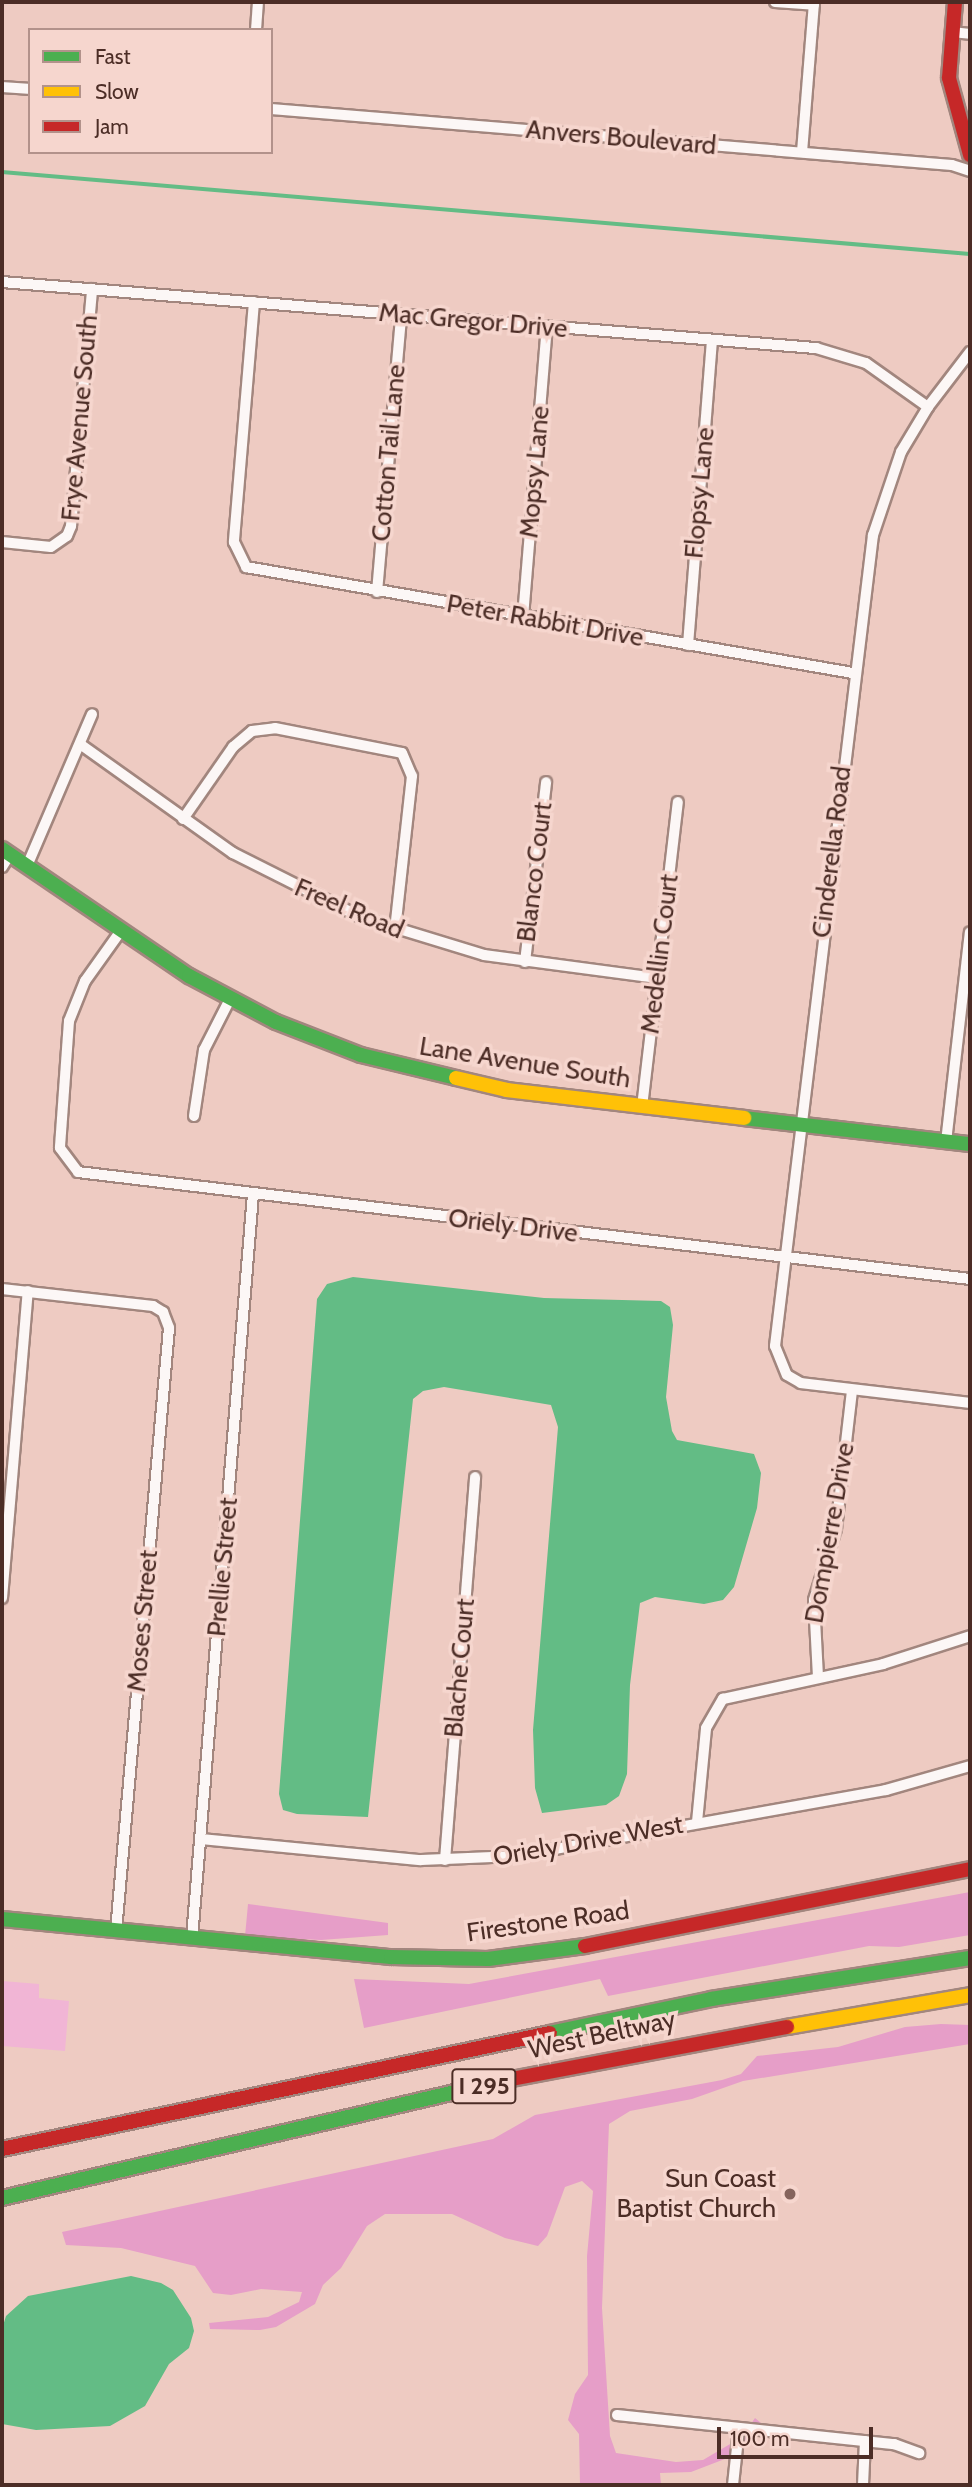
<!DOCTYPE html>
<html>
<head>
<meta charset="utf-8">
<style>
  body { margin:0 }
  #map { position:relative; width:972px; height:2487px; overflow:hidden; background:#eecbc2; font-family:Cabin,sans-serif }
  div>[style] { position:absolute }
  .green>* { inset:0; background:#f1b5d5 }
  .forest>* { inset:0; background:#e69ec8 }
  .water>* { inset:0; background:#63bc85 }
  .stream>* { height:3.5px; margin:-1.75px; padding:0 1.75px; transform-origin:1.75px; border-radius:1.75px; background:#63bc85 }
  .roads { filter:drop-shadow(2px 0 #a2867e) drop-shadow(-2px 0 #a2867e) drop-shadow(0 2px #a2867e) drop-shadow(0 -2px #a2867e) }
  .street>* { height:10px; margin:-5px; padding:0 5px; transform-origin:5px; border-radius:5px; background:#fcf7f6 }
  .fast>* { height:14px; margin:-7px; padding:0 7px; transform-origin:7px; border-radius:7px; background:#4caf50 }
  .slow>* { height:14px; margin:-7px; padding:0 7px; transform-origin:7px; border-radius:7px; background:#ffc107 }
  .jam>* { height:14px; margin:-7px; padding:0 7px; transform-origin:7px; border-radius:7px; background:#c62828 }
  .dots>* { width:19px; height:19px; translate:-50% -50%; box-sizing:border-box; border:4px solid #f6d6ce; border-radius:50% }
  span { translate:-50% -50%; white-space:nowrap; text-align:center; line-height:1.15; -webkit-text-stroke:7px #f6d6ce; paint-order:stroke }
  .shield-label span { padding:2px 5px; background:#f6d6ce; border:2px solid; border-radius:5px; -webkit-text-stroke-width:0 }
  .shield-label { font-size:24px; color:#4c2d26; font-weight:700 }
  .street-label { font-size:26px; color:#4c2d26 }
  .poi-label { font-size:26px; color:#4c2d26 }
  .right { translate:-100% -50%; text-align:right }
  .frame { position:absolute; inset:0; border:4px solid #4c2d26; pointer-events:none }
  .legend { position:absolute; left:28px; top:28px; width:245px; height:126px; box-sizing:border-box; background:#f6d6ce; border:2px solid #b2928b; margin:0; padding:9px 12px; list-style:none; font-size:21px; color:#4c2d26 }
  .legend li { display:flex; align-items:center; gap:14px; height:35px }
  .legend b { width:35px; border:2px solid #b2928b }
  .scale { position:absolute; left:717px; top:2427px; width:156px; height:32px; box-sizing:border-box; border:4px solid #4c2d26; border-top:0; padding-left:9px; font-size:21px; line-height:24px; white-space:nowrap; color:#4c2d26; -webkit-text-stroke:5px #f6d6ce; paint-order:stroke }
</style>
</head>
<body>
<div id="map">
  <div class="green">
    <i style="clip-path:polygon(2px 1981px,39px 1984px,39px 1998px,69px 2001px,65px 2051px,2px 2046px)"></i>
  </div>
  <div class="forest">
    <i style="clip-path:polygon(970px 1892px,970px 1935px,899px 1947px,869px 1946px,608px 1996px,600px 1979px,364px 2028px,354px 1979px,469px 1984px)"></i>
    <i style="clip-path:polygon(248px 1904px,388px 1923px,388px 1935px,321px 1940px,245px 1936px)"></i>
    <i style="clip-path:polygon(941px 2024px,970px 2025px,970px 2044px,743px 2081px,692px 2099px,630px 2111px,609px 2124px,602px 2308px,610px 2436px,616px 2453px,676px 2462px,703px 2460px,742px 2437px,755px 2418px,761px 2423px,752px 2438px,730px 2457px,691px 2472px,660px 2473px,661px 2485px,580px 2485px,579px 2434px,568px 2420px,575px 2394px,588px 2375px,587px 2256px,593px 2191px,582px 2181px,565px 2187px,547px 2236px,538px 2246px,505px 2238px,452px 2214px,385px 2214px,367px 2226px,341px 2268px,323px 2285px,315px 2304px,276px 2327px,260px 2330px,210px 2329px,209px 2323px,268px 2317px,299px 2302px,302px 2292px,261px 2289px,231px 2295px,213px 2293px,195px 2266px,121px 2248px,66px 2245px,62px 2232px,493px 2139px,535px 2115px,722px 2080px,741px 2074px,757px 2056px,838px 2047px,905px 2027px)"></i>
  </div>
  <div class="water">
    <i style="clip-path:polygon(353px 1277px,544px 1298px,661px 1301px,670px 1307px,673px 1325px,666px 1397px,672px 1431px,677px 1440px,754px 1454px,761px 1473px,757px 1508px,734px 1587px,723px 1600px,704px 1604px,655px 1597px,640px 1603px,630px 1685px,627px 1774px,619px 1796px,606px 1805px,542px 1813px,535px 1788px,533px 1730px,558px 1427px,551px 1405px,444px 1387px,423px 1391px,413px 1399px,368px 1817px,297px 1814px,283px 1810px,279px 1794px,317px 1299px,327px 1284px)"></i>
    <i style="clip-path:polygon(131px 2276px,161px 2283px,173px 2290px,191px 2318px,194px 2331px,189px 2348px,169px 2364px,145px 2406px,110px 2426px,36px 2430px,2px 2424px,2px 2329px,6px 2316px,28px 2296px)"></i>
  </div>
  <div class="stream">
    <i style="left:2px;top:172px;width:971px;rotate:4.84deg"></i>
  </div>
  <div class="roads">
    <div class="street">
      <i style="left:775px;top:2px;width:39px;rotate:4deg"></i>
      <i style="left:256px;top:30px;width:28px;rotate:-86deg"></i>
      <i style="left:952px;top:32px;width:18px;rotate:6deg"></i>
      <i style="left:2px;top:87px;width:28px;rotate:4deg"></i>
      <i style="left:271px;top:109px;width:683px;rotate:4.7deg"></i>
      <i style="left:952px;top:165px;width:19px;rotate:18deg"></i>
      <i style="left:802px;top:152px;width:150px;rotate:-85.4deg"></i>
      <i style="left:2px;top:282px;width:817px;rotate:4.64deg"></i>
      <i style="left:816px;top:348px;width:52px;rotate:16.7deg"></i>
      <i style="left:866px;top:363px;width:76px;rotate:35.4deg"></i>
      <i style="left:254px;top:302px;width:241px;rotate:94.8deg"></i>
      <i style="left:234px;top:542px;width:28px;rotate:64deg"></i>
      <i style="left:246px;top:567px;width:616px;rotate:9.91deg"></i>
      <i style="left:970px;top:352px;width:69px;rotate:127.4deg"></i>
      <i style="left:928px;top:407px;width:52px;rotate:121deg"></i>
      <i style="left:901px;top:452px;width:88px;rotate:108.6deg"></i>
      <i style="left:873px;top:535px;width:817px;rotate:96.89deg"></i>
      <i style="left:775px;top:1346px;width:31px;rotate:68deg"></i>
      <i style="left:787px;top:1375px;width:16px;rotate:30deg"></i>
      <i style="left:801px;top:1383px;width:170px;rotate:6.7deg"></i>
      <i style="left:2px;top:542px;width:49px;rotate:5.8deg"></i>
      <i style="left:51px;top:547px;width:19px;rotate:-35deg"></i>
      <i style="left:67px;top:536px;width:11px;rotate:-68deg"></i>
      <i style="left:71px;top:526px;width:238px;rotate:-84.9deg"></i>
      <i style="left:377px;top:592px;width:278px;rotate:-85deg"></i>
      <i style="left:523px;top:617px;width:291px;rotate:-85.3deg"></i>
      <i style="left:688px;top:645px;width:305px;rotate:-85.5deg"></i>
      <i style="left:80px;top:744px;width:188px;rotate:35.5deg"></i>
      <i style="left:233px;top:853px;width:142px;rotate:26.7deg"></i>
      <i style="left:360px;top:917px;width:130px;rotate:17deg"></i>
      <i style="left:484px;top:955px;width:175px;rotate:7.6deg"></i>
      <i style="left:183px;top:819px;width:88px;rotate:-55.2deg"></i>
      <i style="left:233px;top:747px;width:25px;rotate:-40deg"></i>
      <i style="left:252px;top:731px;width:23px;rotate:-7deg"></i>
      <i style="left:275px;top:728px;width:129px;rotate:11.1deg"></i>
      <i style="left:402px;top:753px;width:25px;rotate:67deg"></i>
      <i style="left:412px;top:776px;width:155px;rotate:96.3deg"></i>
      <i style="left:27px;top:866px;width:165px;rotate:-66.8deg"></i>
      <i style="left:2px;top:867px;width:15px;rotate:-58deg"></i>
      <i style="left:120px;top:932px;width:60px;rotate:125.5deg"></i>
      <i style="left:85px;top:981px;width:43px;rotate:111.8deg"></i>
      <i style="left:69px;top:1021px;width:127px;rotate:94.1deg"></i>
      <i style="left:60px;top:1148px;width:30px;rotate:53deg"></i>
      <i style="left:78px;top:1172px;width:898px;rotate:6.84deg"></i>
      <i style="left:525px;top:962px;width:181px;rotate:-83.3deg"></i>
      <i style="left:642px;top:1107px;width:307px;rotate:-83.3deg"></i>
      <i style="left:194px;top:1116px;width:67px;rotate:-81.4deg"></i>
      <i style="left:204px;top:1050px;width:57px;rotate:-63deg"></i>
      <i style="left:946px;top:1142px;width:211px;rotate:-83.5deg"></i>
      <i style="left:2px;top:1289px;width:152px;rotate:6.4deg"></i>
      <i style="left:153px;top:1306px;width:12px;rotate:31deg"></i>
      <i style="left:163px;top:1312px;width:17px;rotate:69deg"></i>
      <i style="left:169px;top:1328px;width:605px;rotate:95.02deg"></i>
      <i style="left:2px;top:1598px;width:308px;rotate:-85.2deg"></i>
      <i style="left:818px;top:1677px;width:77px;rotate:-93deg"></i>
      <i style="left:814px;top:1600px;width:74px;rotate:-72.8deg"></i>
      <i style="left:836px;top:1529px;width:140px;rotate:-83.4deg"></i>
      <i style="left:697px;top:1822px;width:94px;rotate:-84.5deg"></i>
      <i style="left:706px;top:1728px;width:34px;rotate:-60deg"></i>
      <i style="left:723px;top:1699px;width:164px;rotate:-12.3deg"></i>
      <i style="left:883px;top:1664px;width:91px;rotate:-17.8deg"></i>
      <i style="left:201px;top:1839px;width:221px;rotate:5.5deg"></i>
      <i style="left:421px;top:1860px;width:95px;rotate:-2.4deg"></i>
      <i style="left:516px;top:1856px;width:376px;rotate:-10.1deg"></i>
      <i style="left:886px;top:1790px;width:87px;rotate:-15.9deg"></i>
      <i style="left:445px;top:1860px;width:384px;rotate:-85.5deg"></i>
      <i style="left:192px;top:1938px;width:745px;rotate:-85.31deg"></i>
      <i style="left:617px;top:2415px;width:279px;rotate:6deg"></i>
      <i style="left:894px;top:2444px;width:27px;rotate:20deg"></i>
      <i style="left:733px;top:2485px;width:56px;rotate:-83.9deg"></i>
      <i style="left:863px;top:2485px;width:44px;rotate:-87.4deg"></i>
    </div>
    <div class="fast">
      <i style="left:2px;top:849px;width:226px;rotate:34.2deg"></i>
      <i style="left:189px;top:976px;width:98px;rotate:27.9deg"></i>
      <i style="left:276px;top:1022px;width:91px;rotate:21.2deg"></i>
      <i style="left:361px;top:1055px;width:98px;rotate:13.6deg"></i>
      <i style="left:744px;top:1118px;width:227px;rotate:6.6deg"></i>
      <i style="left:2px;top:1919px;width:391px;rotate:5.6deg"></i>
      <i style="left:391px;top:1957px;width:97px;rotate:1.2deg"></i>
      <i style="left:488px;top:1959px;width:98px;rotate:-7.6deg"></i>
      <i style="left:550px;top:2033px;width:165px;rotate:-11.9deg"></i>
      <i style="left:711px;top:1999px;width:262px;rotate:-9deg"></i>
      <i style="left:2px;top:2198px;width:523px;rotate:-13.16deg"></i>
    </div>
    <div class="slow">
      <i style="left:456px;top:1078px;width:52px;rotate:13.2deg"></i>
      <i style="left:507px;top:1090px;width:239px;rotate:6.7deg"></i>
      <i style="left:787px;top:2027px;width:186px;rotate:-9.9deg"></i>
    </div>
    <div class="jam">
      <i style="left:955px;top:2px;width:76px;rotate:94.5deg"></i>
      <i style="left:949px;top:78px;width:80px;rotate:74.7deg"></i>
      <i style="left:585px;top:1946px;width:393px;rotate:-11.3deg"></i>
      <i style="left:511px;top:2079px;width:281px;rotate:-10.7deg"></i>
      <i style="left:2px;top:2149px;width:560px;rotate:-11.95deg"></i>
    </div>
  </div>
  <div class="dots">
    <i style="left:790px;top:2194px;background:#85645d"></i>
  </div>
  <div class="shield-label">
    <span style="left:484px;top:2086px">I 295</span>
  </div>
  <div class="street-label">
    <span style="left:621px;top:138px;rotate:5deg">Anvers Boulevard</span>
    <span style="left:473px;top:321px;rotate:5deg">Mac Gregor Drive</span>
    <span style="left:80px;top:418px;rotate:-85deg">Frye Avenue South</span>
    <span style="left:389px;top:453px;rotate:-85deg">Cotton Tail Lane</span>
    <span style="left:535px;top:472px;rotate:-85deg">Mopsy Lane</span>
    <span style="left:700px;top:493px;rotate:-85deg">Flopsy Lane</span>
    <span style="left:545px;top:621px;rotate:10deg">Peter Rabbit Drive</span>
    <span style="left:832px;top:852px;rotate:-83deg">Cinderella Road</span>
    <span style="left:535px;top:872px;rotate:-83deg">Blanco Court</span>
    <span style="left:349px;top:909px;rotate:23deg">Freel Road</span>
    <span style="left:660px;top:954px;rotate:-83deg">Medellin Court</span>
    <span style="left:525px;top:1063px;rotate:9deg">Lane Avenue South</span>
    <span style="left:513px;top:1226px;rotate:7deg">Oriely Drive</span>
    <span style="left:830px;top:1533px;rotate:-80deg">Dompierre Drive</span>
    <span style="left:223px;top:1567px;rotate:-85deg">Prellie Street</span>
    <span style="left:143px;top:1621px;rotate:-85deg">Moses Street</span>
    <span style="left:460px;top:1668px;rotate:-85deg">Blache Court</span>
    <span style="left:588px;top:1841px;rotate:-10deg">Oriely Drive West</span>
    <span style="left:548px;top:1922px;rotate:-8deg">Firestone Road</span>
    <span style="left:602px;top:2035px;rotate:-12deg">West Beltway</span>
  </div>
  <div class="poi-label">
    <span class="right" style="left:776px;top:2194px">Sun Coast<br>Baptist Church</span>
  </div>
  <div class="frame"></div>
  <ul class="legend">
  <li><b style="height:9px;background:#4caf50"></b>Fast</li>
  <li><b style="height:9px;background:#ffc107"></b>Slow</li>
  <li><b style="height:9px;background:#c62828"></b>Jam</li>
  </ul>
  <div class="scale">100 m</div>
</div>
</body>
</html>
